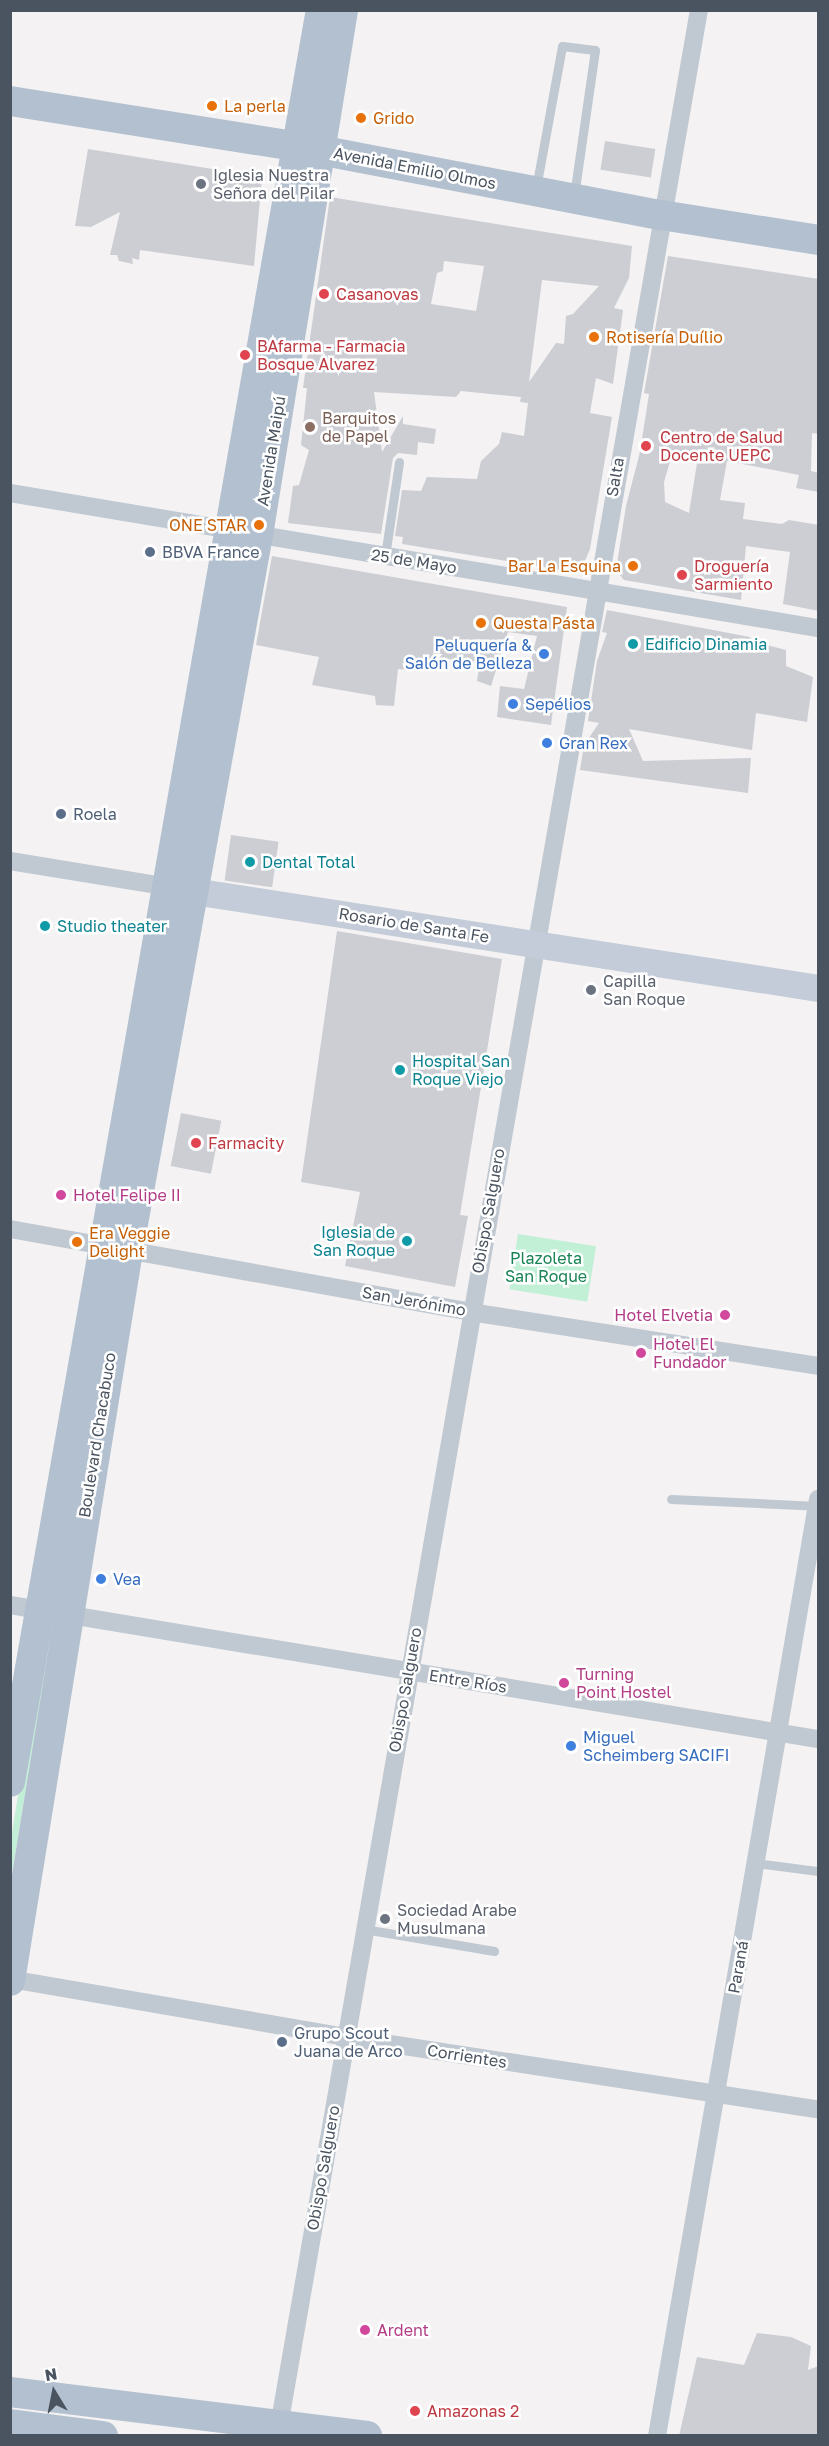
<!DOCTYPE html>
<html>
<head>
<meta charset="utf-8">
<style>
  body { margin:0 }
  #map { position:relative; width:829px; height:2446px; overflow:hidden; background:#f4f2f2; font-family:"Golos Text",sans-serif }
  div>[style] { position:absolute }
  .green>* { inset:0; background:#c2f0d7; transform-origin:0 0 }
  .building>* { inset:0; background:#ccced4; transform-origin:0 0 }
  .lane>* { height:9px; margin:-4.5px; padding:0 4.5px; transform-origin:4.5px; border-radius:4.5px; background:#c0c8d1 }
  .street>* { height:18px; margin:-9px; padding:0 9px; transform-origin:9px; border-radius:9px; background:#c0c8d1 }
  .secondary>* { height:27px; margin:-13.5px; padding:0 13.5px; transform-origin:13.5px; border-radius:13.5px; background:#c3ccd8 }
  .primary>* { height:30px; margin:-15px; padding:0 15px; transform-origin:15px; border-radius:15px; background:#b2c0d0 }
  .dots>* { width:16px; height:16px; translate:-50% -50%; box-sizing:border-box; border:3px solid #fff; border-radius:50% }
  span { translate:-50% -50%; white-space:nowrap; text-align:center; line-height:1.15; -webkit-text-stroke:5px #fff; paint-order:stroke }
  .food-label { font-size:16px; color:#c56008 }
  .left { translate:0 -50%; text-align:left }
  .right { translate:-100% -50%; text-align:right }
  .street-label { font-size:16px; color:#4a5460 }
  .worship-label { font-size:16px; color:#5b616d }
  .health-label { font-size:16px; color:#be3a42 }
  .education-label { font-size:16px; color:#785e54 }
  .service-label { font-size:16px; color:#4e5e75 }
  .culture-label { font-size:16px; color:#0d838f }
  .shop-label { font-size:16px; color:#366cbe }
  .hotel-label { font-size:16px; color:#b23c85 }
  .park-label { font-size:16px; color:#198354 }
  .frame { position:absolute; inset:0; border:12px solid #4a5460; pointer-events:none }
  .north { position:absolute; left:24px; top:2362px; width:60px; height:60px; -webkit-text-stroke:4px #fff; paint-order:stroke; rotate:350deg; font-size:16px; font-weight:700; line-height:24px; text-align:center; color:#4a5460 }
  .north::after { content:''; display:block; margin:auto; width:21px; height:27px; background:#4a5460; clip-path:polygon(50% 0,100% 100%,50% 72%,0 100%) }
</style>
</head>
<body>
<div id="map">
  <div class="green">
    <i style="left:518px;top:1234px;width:79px;height:56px;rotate:9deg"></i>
    <i style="clip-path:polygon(39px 1664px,46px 1665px,11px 1880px,11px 1839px)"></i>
  </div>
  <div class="building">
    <i style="left:605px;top:141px;width:51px;height:29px;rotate:9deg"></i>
    <i style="clip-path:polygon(88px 149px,262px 177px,254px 266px,140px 250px,139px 260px,132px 258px,133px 264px,119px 261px,117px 255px,110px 255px,120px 212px,91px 227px,75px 226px)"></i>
    <i style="clip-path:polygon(evenodd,330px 197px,632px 246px,629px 278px,614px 308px,623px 310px,613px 384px,596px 378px,590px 413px,612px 417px,590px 549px,580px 573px,402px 544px,403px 537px,395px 536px,402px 490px,421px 491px,427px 477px,477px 479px,481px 461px,499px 444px,502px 432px,524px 436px,528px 403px,520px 402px,521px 397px,461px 391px,456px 397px,374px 392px,382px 452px,403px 416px,403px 424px,436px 429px,434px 444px,418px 442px,417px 455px,398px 453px,393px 458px,381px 534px,288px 523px,293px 486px,299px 485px,309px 450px,301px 445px,307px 388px,303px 388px,330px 197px,444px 261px,484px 266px,476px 311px,431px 304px,437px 273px,443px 271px,444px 261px,330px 197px,542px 280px,599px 286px,573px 314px,566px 316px,564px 344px,556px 343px,529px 382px,542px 280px)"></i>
    <i style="clip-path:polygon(evenodd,668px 256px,819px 279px,819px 434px,812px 433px,811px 471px,819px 473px,819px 492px,796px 488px,799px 475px,727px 461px,720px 500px,745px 503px,743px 519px,782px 524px,789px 520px,819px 525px,819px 611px,783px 604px,790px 552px,746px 546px,741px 600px,624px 580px,616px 570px,626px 506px,640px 452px,649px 394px,644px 393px,668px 256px,671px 458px,697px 463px,689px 513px,665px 502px,664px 482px,671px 458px)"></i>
    <i style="clip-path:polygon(272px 556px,567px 607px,551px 725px,497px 717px,500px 686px,524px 689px,537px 636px,508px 632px,491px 686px,477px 681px,480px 662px,448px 659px,446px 668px,413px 665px,411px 670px,398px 669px,394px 706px,376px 705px,375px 696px,312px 685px,319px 657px,256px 645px)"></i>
    <i style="clip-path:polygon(607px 610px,750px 637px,752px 641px,786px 650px,786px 666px,813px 677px,807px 722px,756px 713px,752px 750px,629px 729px,643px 761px,751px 758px,748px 793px,580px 770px,584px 745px,599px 723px,588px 721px,597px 661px,607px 633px,602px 632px)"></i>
    <i style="left:231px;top:835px;width:48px;height:46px;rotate:8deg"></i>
    <i style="clip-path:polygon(337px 931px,502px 959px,460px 1215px,468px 1216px,455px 1287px,345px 1266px,360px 1192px,301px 1182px)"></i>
    <i style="left:181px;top:1113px;width:41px;height:54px;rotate:11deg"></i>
    <i style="clip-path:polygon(757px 2333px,791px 2337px,811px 2346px,808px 2370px,819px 2366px,819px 2436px,679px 2436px,697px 2357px,744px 2365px)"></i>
  </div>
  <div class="lane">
    <i style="left:536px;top:188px;width:144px;rotate:-79.6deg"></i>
    <i style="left:562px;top:46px;width:33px;rotate:7deg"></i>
    <i style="left:595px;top:50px;width:148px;rotate:98.2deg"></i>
    <i style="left:385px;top:556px;width:95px;rotate:-81.5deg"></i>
    <i style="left:671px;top:1499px;width:146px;rotate:2.7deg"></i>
    <i style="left:756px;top:1863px;width:63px;rotate:7.4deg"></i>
    <i style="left:364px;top:1929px;width:132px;rotate:9.6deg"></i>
  </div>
  <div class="street">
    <i style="left:10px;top:493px;width:819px;rotate:9.49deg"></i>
    <i style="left:10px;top:861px;width:167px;rotate:9.3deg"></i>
    <i style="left:10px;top:1229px;width:467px;rotate:10.2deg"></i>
    <i style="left:470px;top:1312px;width:352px;rotate:8.8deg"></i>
    <i style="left:10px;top:1605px;width:819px;rotate:9.42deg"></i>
    <i style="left:10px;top:1979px;width:340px;rotate:9.8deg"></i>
    <i style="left:345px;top:2037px;width:478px;rotate:8.7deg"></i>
    <i style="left:278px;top:2432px;width:2458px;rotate:-80.14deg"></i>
    <i style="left:657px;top:2436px;width:951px;rotate:-80.25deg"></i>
  </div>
  <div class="secondary">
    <i style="left:193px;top:891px;width:632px;rotate:8.82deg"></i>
  </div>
  <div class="primary">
    <i style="left:10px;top:101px;width:313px;rotate:9deg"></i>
    <i style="left:319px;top:150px;width:348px;rotate:10.8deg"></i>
    <i style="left:661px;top:215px;width:159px;rotate:9deg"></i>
    <i style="left:10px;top:1782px;width:1799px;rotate:-80.05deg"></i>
    <i style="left:10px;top:1981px;width:733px;rotate:-80.82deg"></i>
    <i style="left:127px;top:1257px;width:734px;rotate:-79.72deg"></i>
    <i style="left:258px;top:535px;width:532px;rotate:-80.8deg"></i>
    <i style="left:10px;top:2392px;width:360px;rotate:7deg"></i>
    <i style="left:10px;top:2424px;width:94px;rotate:7.4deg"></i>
  </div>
  <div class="dots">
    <i style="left:212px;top:106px;background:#e8710a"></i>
    <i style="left:361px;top:118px;background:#e8710a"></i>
    <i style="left:201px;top:184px;background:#6b7280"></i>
    <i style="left:324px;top:294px;background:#e0444e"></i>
    <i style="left:594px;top:337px;background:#e8710a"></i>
    <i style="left:245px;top:355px;background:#e0444e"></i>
    <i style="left:310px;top:427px;background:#8d6e63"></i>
    <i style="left:646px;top:446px;background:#e0444e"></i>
    <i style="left:259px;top:525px;background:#e8710a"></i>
    <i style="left:150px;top:552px;background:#5c6f8a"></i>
    <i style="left:633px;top:566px;background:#e8710a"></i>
    <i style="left:682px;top:575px;background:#e0444e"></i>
    <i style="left:481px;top:623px;background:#e8710a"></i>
    <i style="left:633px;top:644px;background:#0f9aa8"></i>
    <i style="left:544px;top:654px;background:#3f7fe0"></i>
    <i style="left:513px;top:704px;background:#3f7fe0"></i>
    <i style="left:547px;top:743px;background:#3f7fe0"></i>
    <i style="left:61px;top:814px;background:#5c6f8a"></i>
    <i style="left:250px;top:862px;background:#0f9aa8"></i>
    <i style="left:45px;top:926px;background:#0f9aa8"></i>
    <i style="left:591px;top:990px;background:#6b7280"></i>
    <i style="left:400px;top:1070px;background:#0f9aa8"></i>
    <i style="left:196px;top:1143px;background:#e0444e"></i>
    <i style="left:61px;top:1195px;background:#d1479c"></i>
    <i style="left:407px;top:1241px;background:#0f9aa8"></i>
    <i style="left:77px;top:1242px;background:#e8710a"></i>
    <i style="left:725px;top:1315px;background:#d1479c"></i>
    <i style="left:641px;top:1353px;background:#d1479c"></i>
    <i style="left:101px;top:1579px;background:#3f7fe0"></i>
    <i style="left:564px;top:1683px;background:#d1479c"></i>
    <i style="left:571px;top:1746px;background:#3f7fe0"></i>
    <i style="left:385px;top:1919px;background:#6b7280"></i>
    <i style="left:282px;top:2042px;background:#5c6f8a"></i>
    <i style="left:365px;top:2330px;background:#d1479c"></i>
    <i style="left:415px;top:2411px;background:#e0444e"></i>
  </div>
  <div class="food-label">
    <span class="left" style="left:224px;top:106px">La perla</span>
    <span class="left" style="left:373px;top:118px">Grido</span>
    <span class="left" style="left:606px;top:337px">Rotisería Duílio</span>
    <span class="right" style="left:247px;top:525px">ONE STAR</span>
    <span class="right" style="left:621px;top:566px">Bar La Esquina</span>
    <span class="left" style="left:493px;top:623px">Questa Pásta</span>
    <span class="left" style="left:89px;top:1242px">Era Veggie<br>Delight</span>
  </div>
  <div class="street-label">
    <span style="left:415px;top:168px;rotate:11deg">Avenida Emilio Olmos</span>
    <span style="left:271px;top:451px;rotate:-81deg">Avenida Maipú</span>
    <span style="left:615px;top:477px;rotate:-80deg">Salta</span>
    <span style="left:414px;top:561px;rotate:9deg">25 de Mayo</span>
    <span style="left:414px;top:925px;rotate:9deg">Rosario de Santa Fe</span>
    <span style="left:488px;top:1211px;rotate:-80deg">Obispo Salguero</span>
    <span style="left:414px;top:1301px;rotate:10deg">San Jerónimo</span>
    <span style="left:97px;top:1435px;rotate:-81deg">Boulevard Chacabuco</span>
    <span style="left:468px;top:1681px;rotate:9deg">Entre Ríos</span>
    <span style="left:405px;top:1690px;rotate:-80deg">Obispo Salguero</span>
    <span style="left:738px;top:1967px;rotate:-80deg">Paraná</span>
    <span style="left:467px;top:2056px;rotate:9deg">Corrientes</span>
    <span style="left:323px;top:2168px;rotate:-80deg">Obispo Salguero</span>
  </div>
  <div class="worship-label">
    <span class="left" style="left:213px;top:184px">Iglesia Nuestra<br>Señora del Pilar</span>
    <span class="left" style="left:603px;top:990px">Capilla<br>San Roque</span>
    <span class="left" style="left:397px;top:1919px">Sociedad Arabe<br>Musulmana</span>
  </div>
  <div class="health-label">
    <span class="left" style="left:336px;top:294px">Casanovas</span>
    <span class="left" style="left:257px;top:355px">BAfarma - Farmacia<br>Bosque Alvarez</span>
    <span class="left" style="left:660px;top:446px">Centro de Salud<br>Docente UEPC</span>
    <span class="left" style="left:694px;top:575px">Droguería<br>Sarmiento</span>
    <span class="left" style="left:208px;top:1143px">Farmacity</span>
    <span class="left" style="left:427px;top:2411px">Amazonas 2</span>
  </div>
  <div class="education-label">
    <span class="left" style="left:322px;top:427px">Barquitos<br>de Papel</span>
  </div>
  <div class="service-label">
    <span class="left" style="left:162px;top:552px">BBVA France</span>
    <span class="left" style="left:73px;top:814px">Roela</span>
    <span class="left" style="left:294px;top:2042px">Grupo Scout<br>Juana de Arco</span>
  </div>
  <div class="culture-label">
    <span class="left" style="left:645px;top:644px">Edificio Dinamia</span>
    <span class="left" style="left:262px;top:862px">Dental Total</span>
    <span class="left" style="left:57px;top:926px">Studio theater</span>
    <span class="left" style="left:412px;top:1070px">Hospital San<br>Roque Viejo</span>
    <span class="right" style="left:395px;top:1241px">Iglesia de<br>San Roque</span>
  </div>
  <div class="shop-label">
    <span class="right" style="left:532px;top:654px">Peluquería &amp;<br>Salón de Belleza</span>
    <span class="left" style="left:525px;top:704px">Sepélios</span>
    <span class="left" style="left:559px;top:743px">Gran Rex</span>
    <span class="left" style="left:113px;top:1579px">Vea</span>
    <span class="left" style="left:583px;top:1746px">Miguel<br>Scheimberg SACIFI</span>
  </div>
  <div class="hotel-label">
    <span class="left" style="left:73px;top:1195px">Hotel Felipe II</span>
    <span class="right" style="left:713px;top:1315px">Hotel Elvetia</span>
    <span class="left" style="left:653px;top:1353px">Hotel El<br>Fundador</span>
    <span class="left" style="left:576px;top:1683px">Turning<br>Point Hostel</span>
    <span class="left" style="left:377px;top:2330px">Ardent</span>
  </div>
  <div class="park-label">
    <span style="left:546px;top:1267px">Plazoleta<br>San Roque</span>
  </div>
  <div class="frame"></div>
  <div class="north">N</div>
</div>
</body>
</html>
